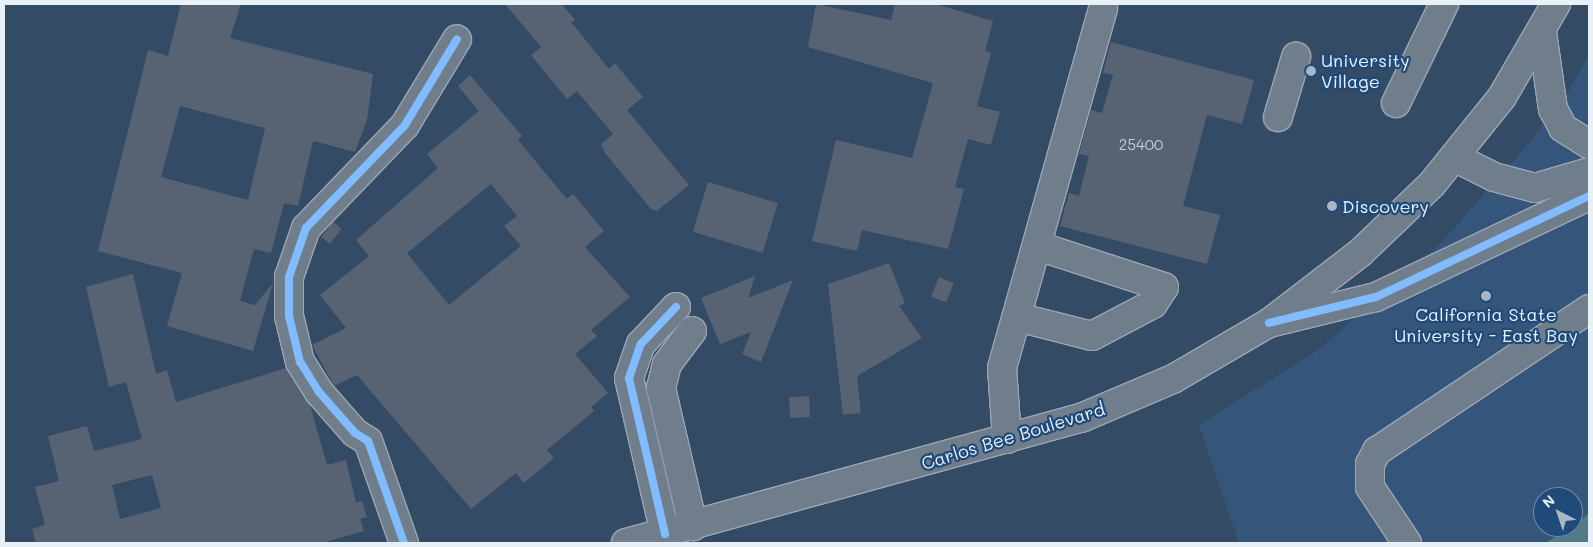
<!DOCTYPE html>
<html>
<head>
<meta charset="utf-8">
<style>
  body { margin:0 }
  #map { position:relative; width:1593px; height:547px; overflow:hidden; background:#344b65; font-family:Mali,sans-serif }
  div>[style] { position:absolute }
  .built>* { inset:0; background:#35557b }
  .green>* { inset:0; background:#517b85 }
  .building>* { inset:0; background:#576373; transform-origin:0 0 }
  .roads { filter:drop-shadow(1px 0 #9aa6b3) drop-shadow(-1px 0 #9aa6b3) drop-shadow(0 1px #9aa6b3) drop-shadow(0 -1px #9aa6b3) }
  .minor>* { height:28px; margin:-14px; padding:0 14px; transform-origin:14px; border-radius:14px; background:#707e8c }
  .major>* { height:28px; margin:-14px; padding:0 14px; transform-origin:14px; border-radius:14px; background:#707e8c }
  .cycleway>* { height:8px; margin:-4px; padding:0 4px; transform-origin:4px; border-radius:4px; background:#80bcff }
  .dots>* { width:14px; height:14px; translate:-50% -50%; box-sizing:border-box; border:2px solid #1f4a7a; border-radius:50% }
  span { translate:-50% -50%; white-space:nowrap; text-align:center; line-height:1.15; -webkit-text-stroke:4.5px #1f4a7a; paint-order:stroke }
  .number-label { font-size:15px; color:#c4ced7 }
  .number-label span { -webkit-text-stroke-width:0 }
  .poi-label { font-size:18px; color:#e8f1f8 }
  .left { translate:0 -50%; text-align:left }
  .street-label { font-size:18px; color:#e8f1f8 }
  .frame { position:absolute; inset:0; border:5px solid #e8f1f8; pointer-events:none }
  .north { position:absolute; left:1533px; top:487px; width:50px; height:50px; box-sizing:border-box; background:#1f4a7a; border:1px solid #6f8dac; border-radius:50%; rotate:319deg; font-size:14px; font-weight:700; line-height:20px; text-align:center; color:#e8f1f8 }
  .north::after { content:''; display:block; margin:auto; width:18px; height:22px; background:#a9b7c5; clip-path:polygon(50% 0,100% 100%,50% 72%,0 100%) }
</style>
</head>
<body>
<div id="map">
  <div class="built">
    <i style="clip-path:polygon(evenodd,1589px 55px,1589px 543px,1239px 543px,1199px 425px,1318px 350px,1441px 243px,1527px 145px,1565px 98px,1589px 55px,1543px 497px,1573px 497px,1573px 527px,1543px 527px,1543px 497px)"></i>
  </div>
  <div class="green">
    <i style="clip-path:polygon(1589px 513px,1589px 543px,1545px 543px,1573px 527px)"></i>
  </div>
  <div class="building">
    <i style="clip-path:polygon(evenodd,181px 4px,241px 4px,230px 38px,373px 74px,367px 120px,355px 152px,313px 141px,298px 206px,284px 203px,271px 253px,254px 249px,240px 301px,255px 305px,273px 283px,253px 351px,167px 326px,182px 273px,98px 251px,148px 50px,168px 56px,181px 4px,180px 106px,265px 128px,248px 200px,161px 177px,180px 106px)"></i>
    <i style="clip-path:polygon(505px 4px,562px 4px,575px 20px,571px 22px,609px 69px,615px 63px,643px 97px,627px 110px,689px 185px,657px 211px,651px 209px,605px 153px,601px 144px,613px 134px,577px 91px,567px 99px,531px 55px,541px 47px)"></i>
    <i style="clip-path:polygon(816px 4px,891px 20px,895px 4px,936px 4px,993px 21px,985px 51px,991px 53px,977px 106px,1000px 112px,991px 145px,968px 139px,955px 187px,964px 189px,948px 249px,862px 230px,857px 251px,812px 241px,836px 140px,912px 158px,933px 83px,808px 47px)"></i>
    <i style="clip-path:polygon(1111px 42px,1254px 80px,1242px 124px,1207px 115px,1183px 206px,1220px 215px,1207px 264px,1060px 226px,1069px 193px,1079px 196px,1089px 156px,1079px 154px,1091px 110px,1102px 113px,1113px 75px,1103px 73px)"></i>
    <i style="clip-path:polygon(evenodd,470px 75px,522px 136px,518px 140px,567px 199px,573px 194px,604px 231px,585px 247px,630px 297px,591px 330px,597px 336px,575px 354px,608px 393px,591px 407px,594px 411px,547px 450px,554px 458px,524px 483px,516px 473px,471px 509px,357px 375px,334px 386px,312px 345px,346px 328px,320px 295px,369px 256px,356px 240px,438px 168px,427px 154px,479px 111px,458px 86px,470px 75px,491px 184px,517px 216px,504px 226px,521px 246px,449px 305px,407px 253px,491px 184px)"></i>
    <i style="left:708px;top:182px;width:73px;height:52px;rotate:17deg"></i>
    <i style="left:333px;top:222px;width:11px;height:19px;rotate:38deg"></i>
    <i style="clip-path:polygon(889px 263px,905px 303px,899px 306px,922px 338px,857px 376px,861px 413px,843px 415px,828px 284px)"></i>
    <i style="clip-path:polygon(evenodd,133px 274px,156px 374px,167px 370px,176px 402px,286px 368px,310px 405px,327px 465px,346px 460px,356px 503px,362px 501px,367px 517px,360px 519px,364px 531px,322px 543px,36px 543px,32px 529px,45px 525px,35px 487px,59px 481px,48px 436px,87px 426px,94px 451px,142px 439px,126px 382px,109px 387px,86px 287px,133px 274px,152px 475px,161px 508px,120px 519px,112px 485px,152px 475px)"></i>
    <i style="clip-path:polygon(755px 276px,748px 298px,793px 280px,761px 362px,742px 354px,751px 332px,720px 344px,701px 298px)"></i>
    <i style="left:939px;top:277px;width:16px;height:21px;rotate:22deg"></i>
    <i style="left:809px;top:396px;width:21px;height:20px;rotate:87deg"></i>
  </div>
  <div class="roads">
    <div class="minor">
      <i style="left:1542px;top:32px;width:78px;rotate:81.9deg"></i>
      <i style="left:1553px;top:109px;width:21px;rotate:62deg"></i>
      <i style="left:1563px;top:128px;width:31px;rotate:32deg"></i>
      <i style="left:1396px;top:103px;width:110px;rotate:-64.1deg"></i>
      <i style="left:1278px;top:117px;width:63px;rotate:-73.3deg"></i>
      <i style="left:1456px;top:158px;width:42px;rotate:26.6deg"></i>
      <i style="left:1494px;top:177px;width:42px;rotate:15deg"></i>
      <i style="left:1535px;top:188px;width:56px;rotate:-16.5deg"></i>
      <i style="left:1017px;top:317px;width:77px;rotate:14.2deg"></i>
      <i style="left:1092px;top:336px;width:69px;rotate:-27.7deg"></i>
      <i style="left:1153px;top:304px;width:20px;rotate:-57deg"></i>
      <i style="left:1164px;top:287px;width:133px;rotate:-162deg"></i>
      <i style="left:1269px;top:323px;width:110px;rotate:-13.7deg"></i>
      <i style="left:1376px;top:297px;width:236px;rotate:-25.4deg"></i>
      <i style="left:692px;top:331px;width:41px;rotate:127.1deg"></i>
      <i style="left:667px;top:364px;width:25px;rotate:104deg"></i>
      <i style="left:661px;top:388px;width:142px;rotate:76.9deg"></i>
      <i style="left:1007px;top:439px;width:71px;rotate:-94deg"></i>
      <i style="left:1002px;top:368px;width:374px;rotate:-74.3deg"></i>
      <i style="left:665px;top:534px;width:160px;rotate:-103deg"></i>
      <i style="left:629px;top:378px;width:36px;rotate:-71deg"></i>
      <i style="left:641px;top:344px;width:51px;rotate:-46.6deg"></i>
      <i style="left:404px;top:543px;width:108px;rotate:-109.4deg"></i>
      <i style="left:368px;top:441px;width:15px;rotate:-148deg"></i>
      <i style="left:355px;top:433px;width:55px;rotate:-131.3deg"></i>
      <i style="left:319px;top:392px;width:36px;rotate:-122deg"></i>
      <i style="left:300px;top:362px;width:47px;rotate:-103.4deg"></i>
      <i style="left:289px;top:316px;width:39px;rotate:-90deg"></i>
      <i style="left:289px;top:277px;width:52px;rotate:-70.9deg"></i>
      <i style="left:306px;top:228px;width:143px;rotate:-46.1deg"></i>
      <i style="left:405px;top:125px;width:100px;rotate:-58.8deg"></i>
      <i style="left:1407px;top:543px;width:67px;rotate:-123.5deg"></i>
      <i style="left:1370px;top:487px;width:23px;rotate:-90deg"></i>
      <i style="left:1370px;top:464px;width:15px;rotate:-62deg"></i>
      <i style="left:1377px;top:451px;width:255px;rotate:-33.8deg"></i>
    </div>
    <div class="major">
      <i style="left:626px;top:543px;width:472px;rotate:-15.4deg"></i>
      <i style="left:1081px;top:418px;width:100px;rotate:-23deg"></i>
      <i style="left:1173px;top:379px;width:111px;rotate:-30.3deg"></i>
      <i style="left:1269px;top:323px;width:115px;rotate:-37.6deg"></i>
      <i style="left:1360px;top:253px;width:100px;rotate:-43.8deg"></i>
      <i style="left:1432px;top:184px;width:112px;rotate:-51.2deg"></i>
      <i style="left:1502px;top:97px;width:108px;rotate:-59.9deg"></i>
    </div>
  </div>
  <div class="cycleway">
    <i style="left:1269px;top:323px;width:110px;rotate:-13.7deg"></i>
    <i style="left:1376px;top:297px;width:236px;rotate:-25.4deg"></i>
    <i style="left:665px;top:534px;width:160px;rotate:-103deg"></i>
    <i style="left:629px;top:378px;width:36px;rotate:-71deg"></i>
    <i style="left:641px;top:344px;width:51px;rotate:-46.6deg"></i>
    <i style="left:404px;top:543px;width:108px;rotate:-109.4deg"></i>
    <i style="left:368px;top:441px;width:15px;rotate:-148deg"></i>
    <i style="left:355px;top:433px;width:55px;rotate:-131.3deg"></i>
    <i style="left:319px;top:392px;width:36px;rotate:-122deg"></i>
    <i style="left:300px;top:362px;width:47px;rotate:-103.4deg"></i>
    <i style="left:289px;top:316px;width:39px;rotate:-90deg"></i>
    <i style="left:289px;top:277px;width:52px;rotate:-70.9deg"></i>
    <i style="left:306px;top:228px;width:143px;rotate:-46.1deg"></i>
    <i style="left:405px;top:125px;width:100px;rotate:-58.8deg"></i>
  </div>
  <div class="dots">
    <i style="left:1311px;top:71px;background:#a9b7c5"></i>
    <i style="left:1332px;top:206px;background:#a9b7c5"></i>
    <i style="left:1486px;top:296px;background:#a9b7c5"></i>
  </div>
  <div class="number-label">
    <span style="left:1141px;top:145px">25400</span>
  </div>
  <div class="poi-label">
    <span class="left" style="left:1321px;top:71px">University<br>Village</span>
    <span class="left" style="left:1342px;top:206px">Discovery</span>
    <span style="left:1486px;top:325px">California State<br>University - East Bay</span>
  </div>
  <div class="street-label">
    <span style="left:1013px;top:436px;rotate:-17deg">Carlos Bee Boulevard</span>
  </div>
  <div class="frame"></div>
  <div class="north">N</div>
</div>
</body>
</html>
